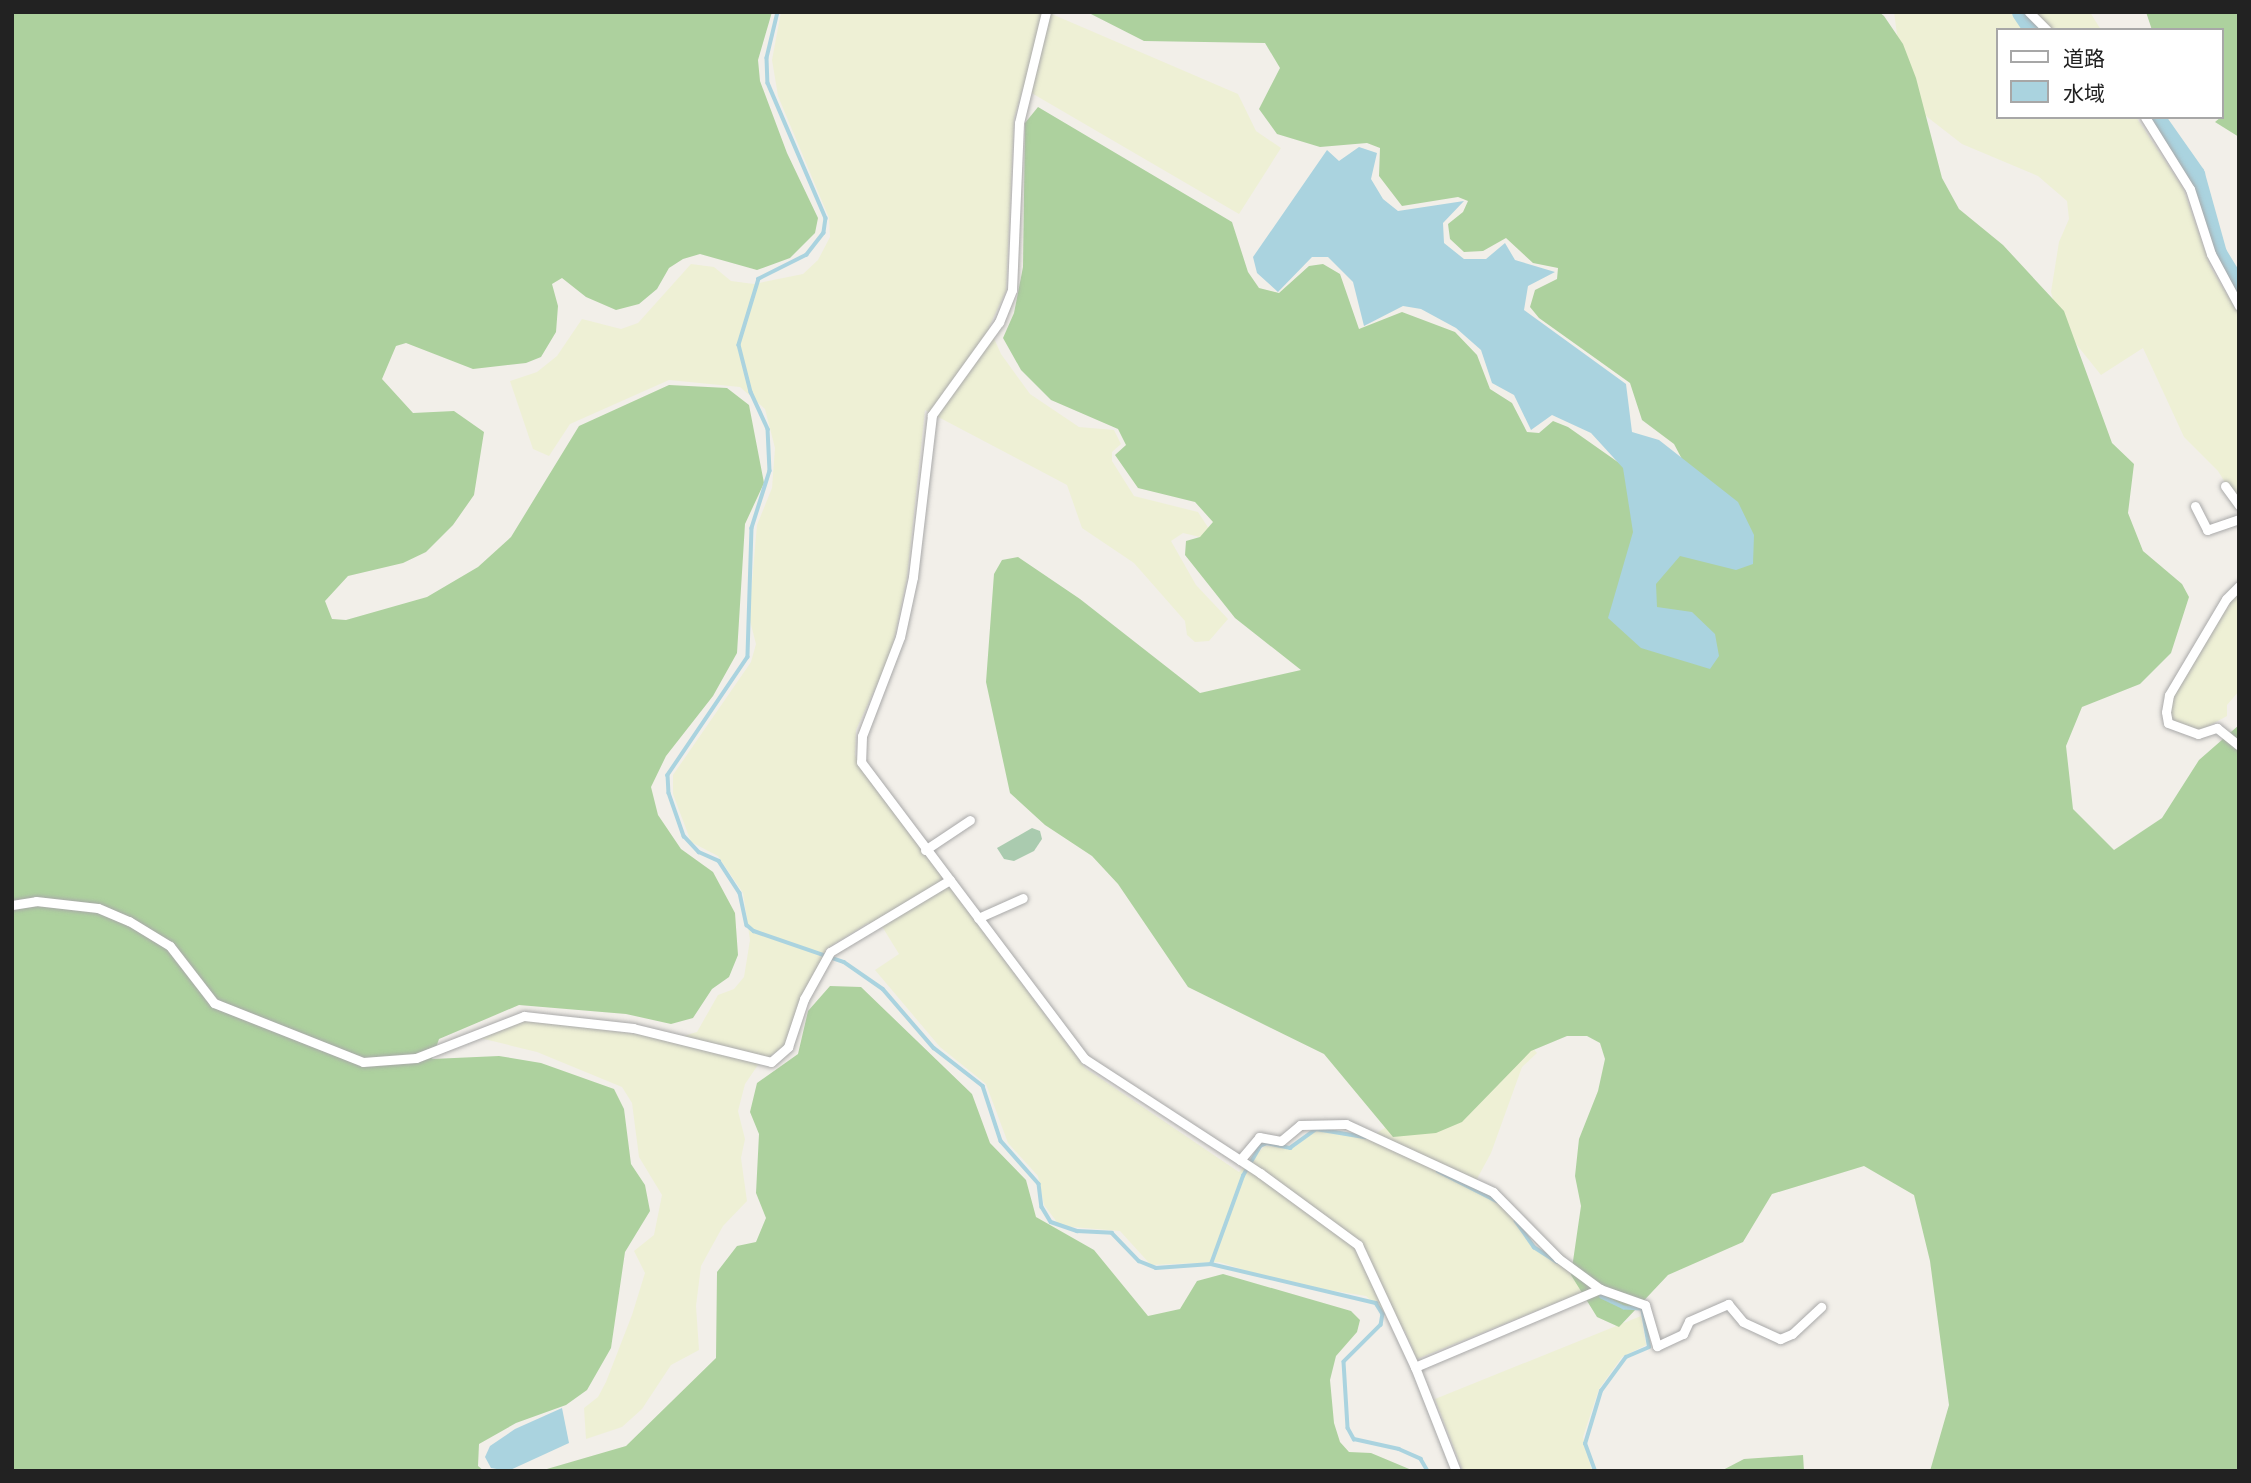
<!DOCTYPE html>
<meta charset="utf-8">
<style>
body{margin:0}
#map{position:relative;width:2251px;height:1483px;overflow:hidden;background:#f2efe9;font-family:Raleway,"Noto Sans JP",sans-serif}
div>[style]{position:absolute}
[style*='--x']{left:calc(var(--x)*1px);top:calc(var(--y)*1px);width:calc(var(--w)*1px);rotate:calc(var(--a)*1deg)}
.farmland>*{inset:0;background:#eef0d5}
.forest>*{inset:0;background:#add19e}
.cemetery>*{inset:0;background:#aacbaf}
.water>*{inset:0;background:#aad3df}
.stream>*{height:3.5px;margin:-1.75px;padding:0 1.75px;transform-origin:1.75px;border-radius:1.75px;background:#aad3df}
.river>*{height:19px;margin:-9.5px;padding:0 9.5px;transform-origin:9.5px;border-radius:9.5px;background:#aad3df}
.roads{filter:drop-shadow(0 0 2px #a9a9a9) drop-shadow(0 0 2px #a9a9a9)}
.street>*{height:9px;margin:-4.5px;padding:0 4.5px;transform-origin:4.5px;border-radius:4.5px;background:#fff}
span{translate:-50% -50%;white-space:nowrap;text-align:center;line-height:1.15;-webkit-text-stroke:7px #fff;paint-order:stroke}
.frame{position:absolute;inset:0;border:14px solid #222;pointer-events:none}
.legend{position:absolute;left:1996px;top:28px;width:228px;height:91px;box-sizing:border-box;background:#fff;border:2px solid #a7a7a7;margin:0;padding:9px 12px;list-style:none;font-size:21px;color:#222}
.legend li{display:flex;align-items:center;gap:14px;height:35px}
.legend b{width:35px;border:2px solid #a7a7a7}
</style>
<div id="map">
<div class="farmland">
<i style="clip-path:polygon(781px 12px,1047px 12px,1238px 94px,1256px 131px,1281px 148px,1239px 214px,1023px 88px,1014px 118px,1006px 291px,989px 327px,1001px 354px,1030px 394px,1079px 427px,1114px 430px,1121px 444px,1112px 452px,1112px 461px,1134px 496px,1198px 512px,1211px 532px,1200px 537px,1183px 533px,1171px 541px,1196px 585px,1228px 619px,1209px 641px,1195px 642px,1187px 635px,1185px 621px,1134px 563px,1082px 528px,1067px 485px,925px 410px,907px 578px,891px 654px,856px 730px,855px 755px,864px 773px,1085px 1068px,1239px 1172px,1265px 1146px,1295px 1147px,1316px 1130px,1368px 1139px,1386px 1127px,1492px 1002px,1537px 1053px,1522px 1067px,1491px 1153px,1472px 1188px,1503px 1203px,1537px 1251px,1573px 1272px,1588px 1290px,1417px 1359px,1405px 1331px,1366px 1296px,1285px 1283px,1219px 1262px,1151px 1265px,1120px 1231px,1060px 1226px,1044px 1205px,1038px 1176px,1008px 1143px,986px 1084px,940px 1047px,875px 970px,899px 954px,883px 928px,868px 923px,826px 949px,784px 1046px,758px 1065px,745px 1084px,738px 1111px,745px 1139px,741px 1158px,747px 1201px,723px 1226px,701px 1266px,696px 1306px,699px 1350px,671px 1365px,642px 1409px,622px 1427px,586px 1439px,584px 1408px,598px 1397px,606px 1382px,632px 1315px,645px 1273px,634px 1251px,654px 1235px,662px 1195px,639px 1157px,632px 1103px,622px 1087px,537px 1052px,480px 1038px,522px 1019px,673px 1039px,697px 1032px,718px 995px,734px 989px,744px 977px,750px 940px,743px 893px,718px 856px,691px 842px,673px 794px,673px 775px,751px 662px,756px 644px,749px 617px,757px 525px,772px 488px,775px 448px,765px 409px,740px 387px,669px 380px,570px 424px,549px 456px,533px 449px,510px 381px,537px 372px,557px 356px,582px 319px,621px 329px,638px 323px,691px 264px,714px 267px,731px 281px,754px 284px,803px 274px,818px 260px,830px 237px,829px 218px,778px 96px,772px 60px)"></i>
<i style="clip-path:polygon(1894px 12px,2090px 12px,2101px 30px,1997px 30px,1997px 117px,2136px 117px,2183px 188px,2211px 268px,2239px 314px,2239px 505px,2218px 471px,2184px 437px,2143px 348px,2101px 375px,2072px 339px,2058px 318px,2051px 292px,2059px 242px,2069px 219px,2067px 201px,2038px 176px,1962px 144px,1917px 109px,1900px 57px)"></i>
<i style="clip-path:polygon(2239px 590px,2239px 691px,2227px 705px,2227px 716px,2199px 731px,2170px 719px,2172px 695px,2221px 611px)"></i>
<i style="clip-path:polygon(1641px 1316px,1646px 1345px,1622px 1357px,1599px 1389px,1583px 1437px,1592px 1471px,1463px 1471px,1435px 1399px)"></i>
</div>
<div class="forest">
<i style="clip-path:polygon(12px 12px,772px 12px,758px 60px,760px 81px,787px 153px,818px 218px,815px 233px,790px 258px,757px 270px,700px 254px,683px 259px,669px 268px,657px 289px,639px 304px,616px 310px,586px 297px,562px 278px,552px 284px,558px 306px,556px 332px,541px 357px,526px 363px,473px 369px,406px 343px,396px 346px,382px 379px,413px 413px,454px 411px,484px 432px,474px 495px,453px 525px,426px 552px,403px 563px,348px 576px,325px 601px,332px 619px,346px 620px,427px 597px,478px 567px,511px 537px,579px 426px,669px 385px,727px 388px,749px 405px,764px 483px,745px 524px,737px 653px,713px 696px,666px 756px,651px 787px,658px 815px,681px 849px,713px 872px,735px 913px,738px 955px,729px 977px,712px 989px,693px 1018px,671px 1024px,626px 1014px,519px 1005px,439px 1039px,432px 1059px,499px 1056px,541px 1063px,614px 1089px,624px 1109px,631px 1164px,645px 1185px,650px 1211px,625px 1252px,611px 1348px,587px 1390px,566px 1405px,516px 1423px,479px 1444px,478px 1466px,484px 1471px,12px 1471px)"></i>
<i style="clip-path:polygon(1087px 12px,1879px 12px,1884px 16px,1903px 44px,1916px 78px,1942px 178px,1959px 209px,2003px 245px,2064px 311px,2112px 443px,2134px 464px,2128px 513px,2143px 551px,2182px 584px,2189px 597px,2171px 653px,2140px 684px,2082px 707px,2066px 746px,2073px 809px,2114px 850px,2162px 818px,2199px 760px,2239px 725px,2239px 1471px,1930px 1471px,1949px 1405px,1930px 1261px,1914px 1195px,1864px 1166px,1772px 1194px,1743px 1242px,1668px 1275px,1619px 1327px,1597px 1317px,1571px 1275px,1581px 1206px,1575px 1176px,1579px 1139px,1598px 1091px,1605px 1059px,1600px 1043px,1587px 1036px,1567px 1036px,1531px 1051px,1462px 1122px,1436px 1133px,1393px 1137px,1324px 1054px,1188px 987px,1118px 884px,1092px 856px,1045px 825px,1010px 793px,986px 682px,994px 574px,1002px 560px,1018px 557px,1080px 599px,1200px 693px,1301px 670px,1235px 618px,1185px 555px,1186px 541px,1200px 537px,1213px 522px,1195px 502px,1138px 488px,1115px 455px,1126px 445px,1118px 429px,1051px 400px,1021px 370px,1003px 338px,1014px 313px,1023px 267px,1025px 123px,1038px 107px,1232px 222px,1248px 272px,1259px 288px,1279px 293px,1309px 266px,1323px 264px,1340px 274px,1359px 329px,1402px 312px,1455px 332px,1477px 355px,1490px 389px,1512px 403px,1527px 432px,1539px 433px,1553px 421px,1568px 427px,1659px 491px,1693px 480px,1674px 444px,1642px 420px,1630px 383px,1539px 318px,1530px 307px,1535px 290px,1557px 279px,1558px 268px,1533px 263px,1506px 238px,1483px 251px,1464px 252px,1450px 239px,1448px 224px,1463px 212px,1468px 201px,1458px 197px,1402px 206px,1379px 176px,1380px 148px,1367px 143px,1320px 147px,1277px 134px,1259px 109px,1280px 68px,1265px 43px,1144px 41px)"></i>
<i style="clip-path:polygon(2146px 12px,2239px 12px,2239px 137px,2215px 122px,2221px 117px,2221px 30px,2152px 30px)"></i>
<i style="clip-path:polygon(830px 986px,861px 987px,972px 1094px,990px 1143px,1026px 1180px,1036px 1217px,1094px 1250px,1148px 1316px,1180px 1309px,1197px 1281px,1223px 1274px,1351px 1311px,1360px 1320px,1357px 1332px,1336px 1356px,1330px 1380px,1334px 1423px,1340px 1442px,1349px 1452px,1371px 1453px,1414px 1471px,540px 1471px,626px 1446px,716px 1358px,717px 1272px,737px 1246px,756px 1242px,766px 1218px,756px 1193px,759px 1134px,750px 1112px,757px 1083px,798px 1054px,808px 1011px)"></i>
<i style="clip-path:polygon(1803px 1455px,1804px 1471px,1721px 1471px,1744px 1459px)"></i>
</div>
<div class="cemetery">
<i style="clip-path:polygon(1032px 828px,1040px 831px,1042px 839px,1034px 851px,1014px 861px,1004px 859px,997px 848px)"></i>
</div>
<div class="water">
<i style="clip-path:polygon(1359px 147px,1377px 153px,1371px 179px,1383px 199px,1398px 211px,1464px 201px,1443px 223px,1444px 243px,1464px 259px,1486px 259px,1505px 243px,1515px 260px,1555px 272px,1528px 286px,1524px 310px,1626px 384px,1632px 432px,1659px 440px,1738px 502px,1754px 535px,1753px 564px,1736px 570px,1680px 556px,1656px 584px,1657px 607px,1692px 612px,1715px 634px,1719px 656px,1710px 669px,1641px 648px,1608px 618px,1633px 532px,1623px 468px,1591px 433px,1552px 415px,1531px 430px,1514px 395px,1492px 383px,1481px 350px,1456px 328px,1421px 309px,1403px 306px,1364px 326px,1353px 282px,1328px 257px,1312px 257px,1278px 292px,1257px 273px,1253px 257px,1327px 150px,1339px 161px)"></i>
<i style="clip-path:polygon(562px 1408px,569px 1443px,508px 1471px,491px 1468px,485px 1457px,490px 1446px,515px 1429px)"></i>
</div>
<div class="stream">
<i style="--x:778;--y:12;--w:47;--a:103.4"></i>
<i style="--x:767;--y:58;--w:25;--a:88"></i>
<i style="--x:768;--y:83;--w:147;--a:66.8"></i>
<i style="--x:826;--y:218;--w:15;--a:98"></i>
<i style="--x:824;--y:233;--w:28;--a:128"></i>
<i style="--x:807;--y:255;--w:54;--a:153.4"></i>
<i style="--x:759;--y:279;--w:69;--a:106.9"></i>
<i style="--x:739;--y:345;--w:49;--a:75.7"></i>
<i style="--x:751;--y:392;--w:41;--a:65.3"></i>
<i style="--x:768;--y:429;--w:42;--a:87.3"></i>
<i style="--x:770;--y:471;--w:60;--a:107.5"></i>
<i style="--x:752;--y:528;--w:129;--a:91.8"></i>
<i style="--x:748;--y:657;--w:143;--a:124.1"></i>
<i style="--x:668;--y:775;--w:18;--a:87"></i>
<i style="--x:669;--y:793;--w:46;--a:70.8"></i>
<i style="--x:684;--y:836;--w:22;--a:47"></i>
<i style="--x:699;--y:852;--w:22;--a:24"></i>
<i style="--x:719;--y:861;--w:38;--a:57"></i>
<i style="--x:740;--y:893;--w:33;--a:78"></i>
<i style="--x:747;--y:925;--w:9;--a:41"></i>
<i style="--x:754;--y:931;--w:95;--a:19"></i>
<i style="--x:844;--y:962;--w:47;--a:34.7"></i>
<i style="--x:883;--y:989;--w:78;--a:49.2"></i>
<i style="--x:934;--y:1048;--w:62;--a:37.8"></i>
<i style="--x:983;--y:1086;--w:58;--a:71.9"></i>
<i style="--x:1001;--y:1141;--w:57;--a:48.5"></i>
<i style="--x:1039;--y:1184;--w:23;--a:83"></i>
<i style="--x:1042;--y:1207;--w:17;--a:59"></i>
<i style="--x:1051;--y:1222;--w:28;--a:19"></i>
<i style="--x:1077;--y:1231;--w:35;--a:3"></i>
<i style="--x:1112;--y:1233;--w:39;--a:46"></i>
<i style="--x:1139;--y:1261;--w:18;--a:22"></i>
<i style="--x:1156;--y:1268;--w:55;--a:-4.2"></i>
<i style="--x:1211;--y:1264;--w:170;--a:13.3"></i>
<i style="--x:1376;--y:1303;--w:13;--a:58"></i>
<i style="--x:1383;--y:1314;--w:11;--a:100"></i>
<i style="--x:1381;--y:1325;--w:52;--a:135"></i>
<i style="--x:1344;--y:1362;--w:66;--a:86.5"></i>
<i style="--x:1348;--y:1428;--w:13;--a:61"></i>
<i style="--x:1354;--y:1439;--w:46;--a:12.5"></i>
<i style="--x:1399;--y:1449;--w:24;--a:24"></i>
<i style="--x:1421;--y:1459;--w:14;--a:60"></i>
<i style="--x:1438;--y:1171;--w:66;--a:27"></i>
<i style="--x:1516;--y:1221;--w:32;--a:55"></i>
<i style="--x:1534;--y:1247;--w:27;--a:33"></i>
<i style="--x:1211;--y:1264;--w:94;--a:-70"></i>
<i style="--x:1243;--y:1176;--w:34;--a:-60"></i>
<i style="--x:1260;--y:1146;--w:8;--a:-23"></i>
<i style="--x:1267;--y:1143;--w:24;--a:12"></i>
<i style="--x:1290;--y:1148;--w:32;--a:-36"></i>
<i style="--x:1316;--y:1129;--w:50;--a:9.3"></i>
<i style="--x:1595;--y:1471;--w:29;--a:-110"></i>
<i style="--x:1585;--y:1444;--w:55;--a:-73.2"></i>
<i style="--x:1601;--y:1391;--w:42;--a:-53.7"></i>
<i style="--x:1626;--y:1357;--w:25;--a:-23"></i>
<i style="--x:1649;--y:1347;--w:39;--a:-100"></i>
<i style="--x:1642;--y:1309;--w:18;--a:-177"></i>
<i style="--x:1624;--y:1308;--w:25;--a:-154"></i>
</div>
<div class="river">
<i style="--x:2021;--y:12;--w:22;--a:56"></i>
<i style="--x:2155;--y:117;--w:70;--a:54.9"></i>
<i style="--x:2195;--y:174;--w:82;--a:74.4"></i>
<i style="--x:2217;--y:253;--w:42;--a:58.6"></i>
</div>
<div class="roads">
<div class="street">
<i style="--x:1046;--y:12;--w:114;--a:103.7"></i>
<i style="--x:1019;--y:123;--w:167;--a:92.4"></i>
<i style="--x:1012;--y:290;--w:35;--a:112"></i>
<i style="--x:999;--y:322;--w:115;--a:125.8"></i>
<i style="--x:932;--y:415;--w:163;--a:96.7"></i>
<i style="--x:913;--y:577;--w:61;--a:102.2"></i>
<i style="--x:900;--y:637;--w:106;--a:111"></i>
<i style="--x:862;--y:736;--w:26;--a:92"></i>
<i style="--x:861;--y:762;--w:372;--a:53"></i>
<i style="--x:1085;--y:1059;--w:209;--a:33.1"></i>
<i style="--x:1260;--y:1173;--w:122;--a:36.3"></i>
<i style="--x:1358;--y:1245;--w:135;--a:65"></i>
<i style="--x:1415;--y:1367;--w:112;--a:68.5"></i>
<i style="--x:2029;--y:12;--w:25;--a:45"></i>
<i style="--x:2145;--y:117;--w:85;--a:58"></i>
<i style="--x:2190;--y:189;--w:68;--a:72.1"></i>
<i style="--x:2211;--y:254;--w:59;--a:61.7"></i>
<i style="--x:2225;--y:486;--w:24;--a:54"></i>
<i style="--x:2195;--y:506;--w:27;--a:63"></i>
<i style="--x:2207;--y:530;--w:34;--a:-19"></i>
<i style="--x:2239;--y:586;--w:18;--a:135"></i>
<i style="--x:2226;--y:599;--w:112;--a:120.7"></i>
<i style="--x:2169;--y:695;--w:17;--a:100"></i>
<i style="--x:2166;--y:712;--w:11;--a:80"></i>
<i style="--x:2168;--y:723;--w:32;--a:20"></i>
<i style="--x:2198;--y:734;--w:20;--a:-18"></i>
<i style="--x:2217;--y:728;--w:28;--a:39"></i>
<i style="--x:925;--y:850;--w:54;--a:-33.7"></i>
<i style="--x:12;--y:905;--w:24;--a:-9"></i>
<i style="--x:36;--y:901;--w:62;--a:6.4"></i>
<i style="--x:98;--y:908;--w:34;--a:23"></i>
<i style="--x:129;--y:921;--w:48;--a:31.4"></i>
<i style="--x:170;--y:946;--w:72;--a:52.3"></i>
<i style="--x:214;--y:1003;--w:160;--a:21.6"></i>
<i style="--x:363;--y:1062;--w:53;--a:-4.3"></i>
<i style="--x:416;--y:1058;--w:116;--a:-21.3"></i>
<i style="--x:524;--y:1016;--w:110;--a:6.3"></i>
<i style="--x:633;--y:1028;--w:142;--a:13.8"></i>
<i style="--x:771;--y:1062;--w:23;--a:-41"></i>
<i style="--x:788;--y:1047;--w:51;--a:-71.6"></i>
<i style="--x:804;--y:999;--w:54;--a:-61"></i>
<i style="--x:830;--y:952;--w:140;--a:-31"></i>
<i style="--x:978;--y:918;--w:49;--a:-24"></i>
<i style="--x:1240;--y:1160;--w:30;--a:-50"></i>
<i style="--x:1259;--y:1137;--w:22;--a:10"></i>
<i style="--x:1281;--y:1141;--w:25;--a:-40"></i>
<i style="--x:1300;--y:1125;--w:46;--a:-1.2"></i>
<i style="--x:1346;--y:1124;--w:162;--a:24.8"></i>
<i style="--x:1493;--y:1192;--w:93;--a:45.4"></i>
<i style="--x:1558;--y:1258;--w:52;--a:36.4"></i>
<i style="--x:1415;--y:1367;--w:201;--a:-22.9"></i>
<i style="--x:1600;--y:1289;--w:48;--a:19.6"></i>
<i style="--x:1645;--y:1305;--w:43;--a:73.7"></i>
<i style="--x:1657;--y:1346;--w:29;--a:-25"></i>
<i style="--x:1683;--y:1334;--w:14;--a:-65"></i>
<i style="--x:1689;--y:1321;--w:43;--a:-23.6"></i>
<i style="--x:1728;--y:1304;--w:23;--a:50"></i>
<i style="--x:1743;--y:1322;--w:41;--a:24.7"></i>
<i style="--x:1780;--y:1339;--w:13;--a:-23"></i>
<i style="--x:1792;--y:1334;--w:40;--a:-43"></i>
</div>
</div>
<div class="frame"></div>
<ul class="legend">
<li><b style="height:9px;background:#fff"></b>道路</li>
<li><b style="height:19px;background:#aad3df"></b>水域</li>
</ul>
</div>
